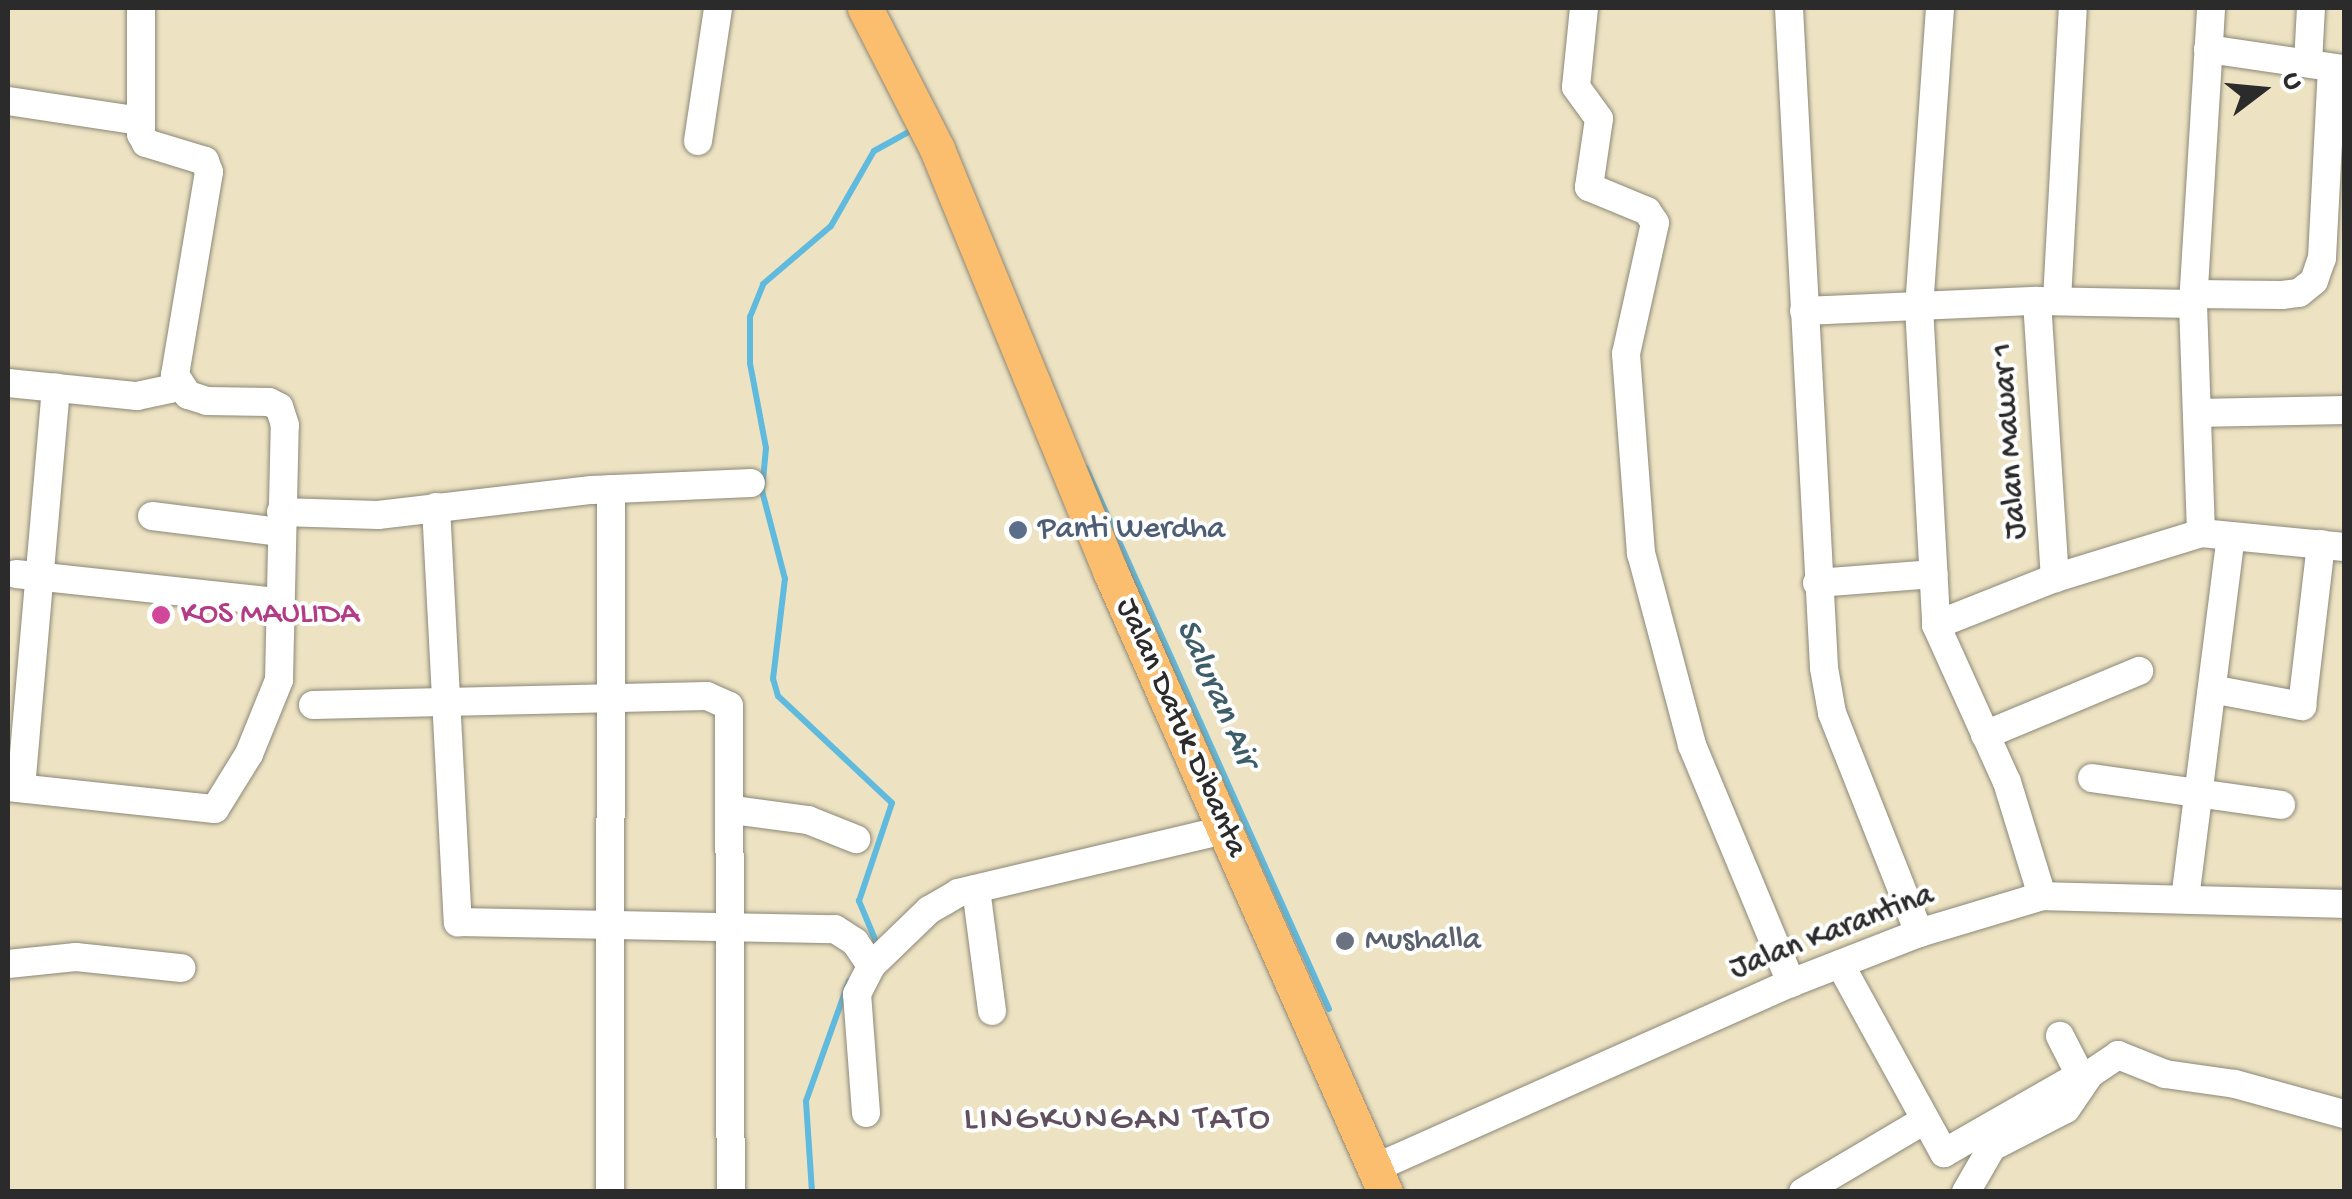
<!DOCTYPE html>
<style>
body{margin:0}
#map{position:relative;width:2352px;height:1199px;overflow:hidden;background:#ede3c3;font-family:"Gochi Hand",sans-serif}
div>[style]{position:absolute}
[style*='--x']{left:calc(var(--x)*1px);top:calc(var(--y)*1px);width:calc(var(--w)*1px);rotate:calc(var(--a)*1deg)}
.stream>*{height:6px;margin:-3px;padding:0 3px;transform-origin:3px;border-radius:3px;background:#60bade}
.roads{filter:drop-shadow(0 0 2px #8c8777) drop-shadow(0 0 2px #8c8777)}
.minor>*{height:28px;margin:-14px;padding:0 14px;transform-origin:14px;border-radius:14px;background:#fff}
.major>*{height:35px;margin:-17.5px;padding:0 17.5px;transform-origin:17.5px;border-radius:17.5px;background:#fbbd6e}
.dots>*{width:28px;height:28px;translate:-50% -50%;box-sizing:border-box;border:5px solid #fff;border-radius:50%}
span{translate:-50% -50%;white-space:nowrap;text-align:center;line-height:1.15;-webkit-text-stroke:8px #fff;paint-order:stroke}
.street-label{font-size:32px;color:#2b2b2b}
.service-label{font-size:32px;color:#4e5e75}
.left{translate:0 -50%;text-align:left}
.hotel-label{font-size:32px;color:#b23c85}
.worship-label{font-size:32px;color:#5b616d}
.water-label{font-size:35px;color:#3e5d6a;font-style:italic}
.neighbourhood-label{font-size:35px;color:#61515f;letter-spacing:2.5px}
.frame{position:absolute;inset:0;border:10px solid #2b2b2b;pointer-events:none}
.north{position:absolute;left:2212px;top:40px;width:100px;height:100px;-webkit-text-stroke:8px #fff;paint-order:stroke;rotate:74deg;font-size:28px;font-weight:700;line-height:40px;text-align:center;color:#2b2b2b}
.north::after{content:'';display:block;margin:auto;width:35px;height:45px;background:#2b2b2b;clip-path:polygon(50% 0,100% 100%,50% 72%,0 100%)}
</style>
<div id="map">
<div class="stream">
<i style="--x:1086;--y:468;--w:593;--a:65.81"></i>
<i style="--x:877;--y:944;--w:47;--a:-112.7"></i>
<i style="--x:859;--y:901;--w:103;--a:-71.4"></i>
<i style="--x:892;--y:803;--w:156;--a:-136.8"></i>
<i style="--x:778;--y:696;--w:18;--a:-106"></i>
<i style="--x:773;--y:679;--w:101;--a:-83.2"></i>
<i style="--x:785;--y:579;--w:91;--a:-104.6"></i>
<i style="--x:762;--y:491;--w:43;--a:-84.7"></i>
<i style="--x:766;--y:448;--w:86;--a:-100.7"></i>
<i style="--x:750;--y:363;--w:46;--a:-90"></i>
<i style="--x:750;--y:317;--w:35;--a:-68"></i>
<i style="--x:763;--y:284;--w:89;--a:-40.5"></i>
<i style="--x:831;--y:226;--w:86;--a:-60.2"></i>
<i style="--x:874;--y:151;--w:48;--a:-28.7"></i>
<i style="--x:812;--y:1192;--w:91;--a:-93.8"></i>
<i style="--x:806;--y:1101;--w:127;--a:-70.3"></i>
</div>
<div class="roads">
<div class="minor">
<i style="--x:1584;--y:8;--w:79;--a:95.8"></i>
<i style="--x:1576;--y:87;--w:39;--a:54"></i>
<i style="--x:1599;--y:119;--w:69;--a:98.4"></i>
<i style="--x:1589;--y:187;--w:63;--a:22.5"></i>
<i style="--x:1647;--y:211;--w:14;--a:56"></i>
<i style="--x:1655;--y:223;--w:134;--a:102.5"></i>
<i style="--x:1626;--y:354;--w:200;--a:85.7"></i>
<i style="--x:1641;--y:553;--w:199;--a:75.1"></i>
<i style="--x:1692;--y:745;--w:258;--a:67.4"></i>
<i style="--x:1789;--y:8;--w:661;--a:86.96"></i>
<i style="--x:1824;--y:668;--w:46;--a:79.9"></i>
<i style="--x:1832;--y:713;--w:237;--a:68.4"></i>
<i style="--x:1940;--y:8;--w:299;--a:94"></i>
<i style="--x:1919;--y:306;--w:319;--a:86.9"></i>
<i style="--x:1936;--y:625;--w:172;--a:65.7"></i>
<i style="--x:2007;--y:782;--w:119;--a:72.9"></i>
<i style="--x:2208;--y:49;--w:137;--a:8.4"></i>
<i style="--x:2308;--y:63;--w:55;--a:-86.9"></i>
<i style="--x:8;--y:101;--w:134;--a:8.6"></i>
<i style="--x:698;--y:141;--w:134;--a:-81.4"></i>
<i style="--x:2194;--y:294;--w:88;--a:0.7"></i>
<i style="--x:2282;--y:295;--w:17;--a:-7"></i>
<i style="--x:2299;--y:293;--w:19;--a:-39"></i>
<i style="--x:2314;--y:281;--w:24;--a:-71"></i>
<i style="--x:2322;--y:258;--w:189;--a:-87"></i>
<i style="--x:2057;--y:300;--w:292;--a:-86.9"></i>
<i style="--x:2037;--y:301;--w:278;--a:86.3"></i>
<i style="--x:2193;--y:304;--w:297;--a:-86.5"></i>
<i style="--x:1804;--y:311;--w:233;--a:-2.5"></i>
<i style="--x:2037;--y:301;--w:156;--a:1.1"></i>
<i style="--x:2193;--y:304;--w:229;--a:88"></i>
<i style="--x:8;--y:383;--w:130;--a:5.8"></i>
<i style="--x:137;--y:396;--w:43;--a:-12.1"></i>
<i style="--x:2197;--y:413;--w:147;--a:-1.2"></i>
<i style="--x:436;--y:507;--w:416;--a:87"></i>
<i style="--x:458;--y:922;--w:377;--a:1.1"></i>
<i style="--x:835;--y:929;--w:24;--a:33"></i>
<i style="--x:855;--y:942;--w:29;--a:56"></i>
<i style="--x:871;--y:966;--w:81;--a:-44"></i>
<i style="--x:929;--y:910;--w:34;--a:-30"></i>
<i style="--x:958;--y:893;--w:274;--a:-13.3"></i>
<i style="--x:281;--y:512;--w:97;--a:1.8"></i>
<i style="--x:378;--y:515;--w:215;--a:-6.7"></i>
<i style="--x:592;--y:490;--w:159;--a:-2.5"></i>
<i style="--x:152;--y:516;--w:130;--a:7.1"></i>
<i style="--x:16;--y:574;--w:264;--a:6.1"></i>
<i style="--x:1817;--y:583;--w:117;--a:-4.4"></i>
<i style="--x:1936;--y:625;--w:128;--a:-21.6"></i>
<i style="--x:2055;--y:578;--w:153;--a:-17.1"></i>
<i style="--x:2201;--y:533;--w:144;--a:5.6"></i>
<i style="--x:2212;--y:689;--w:92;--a:10.7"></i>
<i style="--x:2302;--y:706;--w:163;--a:-83.3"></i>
<i style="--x:313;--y:705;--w:394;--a:-1.3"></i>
<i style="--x:707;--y:696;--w:24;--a:24"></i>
<i style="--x:729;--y:706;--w:486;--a:89.8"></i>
<i style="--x:1985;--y:735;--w:167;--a:-22.6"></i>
<i style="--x:2092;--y:778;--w:191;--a:8.1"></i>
<i style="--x:8;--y:787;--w:208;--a:6.1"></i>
<i style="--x:215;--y:809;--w:65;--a:-58.3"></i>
<i style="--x:249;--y:754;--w:80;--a:-67.9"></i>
<i style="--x:279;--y:680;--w:255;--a:-88.7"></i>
<i style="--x:285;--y:425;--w:19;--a:-108"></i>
<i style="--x:279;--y:407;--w:11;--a:-153"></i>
<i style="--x:269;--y:402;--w:62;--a:-179.1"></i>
<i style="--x:207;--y:401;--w:20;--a:-162"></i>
<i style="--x:188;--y:395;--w:24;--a:-123"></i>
<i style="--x:175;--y:375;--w:206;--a:-80.5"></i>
<i style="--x:209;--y:172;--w:12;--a:-110"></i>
<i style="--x:205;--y:161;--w:62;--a:-163"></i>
<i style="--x:146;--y:143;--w:10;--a:-119"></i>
<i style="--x:141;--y:134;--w:126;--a:-90"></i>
<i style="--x:21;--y:788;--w:402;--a:-85"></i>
<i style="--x:733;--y:810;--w:76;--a:7.6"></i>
<i style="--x:808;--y:820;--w:52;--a:21.6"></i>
<i style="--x:976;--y:889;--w:123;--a:82.5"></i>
<i style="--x:2185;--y:899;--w:365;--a:-82.8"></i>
<i style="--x:8;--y:964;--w:68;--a:-5.9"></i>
<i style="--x:76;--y:957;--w:106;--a:6"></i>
<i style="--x:1840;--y:964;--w:216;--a:61.2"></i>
<i style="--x:1944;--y:1153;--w:157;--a:-29.8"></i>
<i style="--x:2080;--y:1075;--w:44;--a:-117.1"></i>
<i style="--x:866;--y:1113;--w:119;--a:-94.3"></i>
<i style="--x:857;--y:994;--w:31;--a:-63"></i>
<i style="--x:1375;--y:1168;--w:455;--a:-24"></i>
<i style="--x:1791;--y:983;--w:137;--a:-21.3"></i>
<i style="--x:1919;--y:933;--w:128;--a:-16.7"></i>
<i style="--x:2042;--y:896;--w:302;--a:1.5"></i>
<i style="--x:610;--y:1192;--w:703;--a:-89.92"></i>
<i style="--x:1803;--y:1192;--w:139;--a:-30.6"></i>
<i style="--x:1966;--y:1192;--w:52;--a:-60"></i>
<i style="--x:1992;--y:1147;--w:83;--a:-27.2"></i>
<i style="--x:2066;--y:1109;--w:42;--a:-55.6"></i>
<i style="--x:2090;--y:1074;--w:34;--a:-34"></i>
<i style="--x:2118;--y:1055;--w:51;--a:22"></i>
<i style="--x:2165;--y:1074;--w:71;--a:8.1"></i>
<i style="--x:2235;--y:1084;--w:113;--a:15.4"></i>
</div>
<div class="major">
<i style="--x:865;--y:8;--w:158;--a:62.9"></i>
<i style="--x:937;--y:149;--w:456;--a:67.7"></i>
<i style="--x:1110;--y:571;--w:679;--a:66.11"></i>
</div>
</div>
<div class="dots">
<i style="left:1018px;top:530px;background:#5c6f8a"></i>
<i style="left:161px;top:615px;background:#d1479c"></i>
<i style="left:1345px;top:941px;background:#6b7280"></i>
</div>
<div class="street-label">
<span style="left:2011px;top:441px;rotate:-94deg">Jalan Mawar 1</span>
<span style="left:1180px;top:728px;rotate:66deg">Jalan Datuk Dibanta</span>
<span style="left:1832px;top:933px;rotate:-21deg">Jalan Karantina</span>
</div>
<div class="service-label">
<span class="left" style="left:1038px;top:530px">Panti Werdha</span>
</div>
<div class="hotel-label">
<span class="left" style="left:181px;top:615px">KOS MAULIDA</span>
</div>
<div class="worship-label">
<span class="left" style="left:1365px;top:941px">Mushalla</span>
</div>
<div class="water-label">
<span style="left:1215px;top:694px;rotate:66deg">Saluran Air</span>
</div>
<div class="neighbourhood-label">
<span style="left:1118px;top:1121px">LINGKUNGAN TATO</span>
</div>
<div class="frame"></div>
<div class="north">U</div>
</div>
